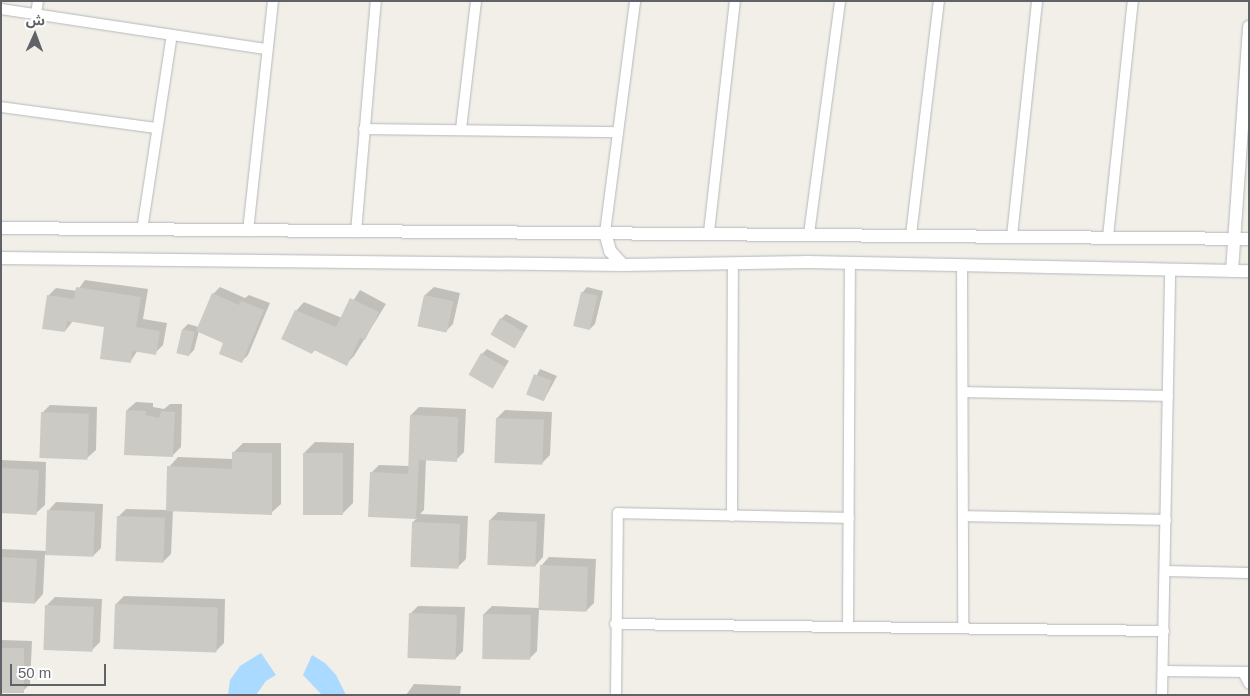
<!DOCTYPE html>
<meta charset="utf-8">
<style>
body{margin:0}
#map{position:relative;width:1250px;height:696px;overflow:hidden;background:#f1efe8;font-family:Arial,"Noto Sans Arabic",sans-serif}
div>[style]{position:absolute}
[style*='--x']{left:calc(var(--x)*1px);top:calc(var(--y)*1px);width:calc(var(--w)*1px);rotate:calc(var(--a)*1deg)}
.water>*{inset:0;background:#aadaff}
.shadow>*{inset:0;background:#0003}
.building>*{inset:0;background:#cccac5;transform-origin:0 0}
.roads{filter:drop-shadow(0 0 1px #b5b8bc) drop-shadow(0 0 1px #b5b8bc)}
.minor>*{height:10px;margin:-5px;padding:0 5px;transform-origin:5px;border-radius:5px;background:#fff}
.tertiary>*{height:12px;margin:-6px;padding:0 6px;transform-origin:6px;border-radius:6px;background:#fff}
span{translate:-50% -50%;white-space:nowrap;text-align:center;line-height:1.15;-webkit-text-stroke:4px #fff;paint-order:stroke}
.frame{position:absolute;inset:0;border:2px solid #5f6368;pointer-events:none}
.north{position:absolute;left:10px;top:10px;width:50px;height:50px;-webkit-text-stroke:4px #fff;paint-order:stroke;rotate:2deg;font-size:14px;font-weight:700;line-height:20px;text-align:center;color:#5f6368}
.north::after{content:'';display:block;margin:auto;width:18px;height:22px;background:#5f6368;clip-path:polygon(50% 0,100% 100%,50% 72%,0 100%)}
.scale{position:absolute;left:10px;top:664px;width:96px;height:22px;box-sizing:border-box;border:2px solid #5f6368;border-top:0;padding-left:6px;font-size:15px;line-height:18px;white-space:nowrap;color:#5f6368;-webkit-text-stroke:4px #fff;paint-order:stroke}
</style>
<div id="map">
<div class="water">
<i style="clip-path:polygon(261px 653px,276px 675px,266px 681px,256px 695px,228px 695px,230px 680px,240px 666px)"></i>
<i style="clip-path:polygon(312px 655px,325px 663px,336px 675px,346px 695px,322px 695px,303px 675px)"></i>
</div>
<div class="shadow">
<i style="clip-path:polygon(85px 280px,148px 289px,143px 319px,167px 323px,163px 345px,155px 353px,138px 350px,130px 362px,106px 326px,73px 321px,65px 331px,48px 296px,56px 288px,77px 291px)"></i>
<i style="clip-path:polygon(220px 287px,245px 298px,249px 295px,270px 303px,248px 355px,241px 362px,225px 342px,199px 331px,194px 350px,189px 355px,177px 352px,183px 329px,188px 324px,199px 327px,213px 294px)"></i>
<i style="clip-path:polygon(434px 287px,460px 293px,453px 324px,445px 332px,418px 326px,425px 295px)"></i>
<i style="clip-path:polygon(587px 287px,603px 291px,595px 324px,590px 329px,582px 293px)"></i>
<i style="clip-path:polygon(360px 290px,386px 304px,354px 356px,346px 364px,316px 349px,312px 353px,296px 311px,304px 302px,342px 318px)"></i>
<i style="clip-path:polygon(506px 314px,528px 326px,515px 347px,501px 319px)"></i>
<i style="clip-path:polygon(487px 349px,509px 361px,493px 386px,482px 354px)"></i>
<i style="clip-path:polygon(540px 369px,557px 376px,544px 400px,527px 394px)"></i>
<i style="clip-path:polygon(136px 402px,153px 403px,153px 407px,164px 409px,170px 404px,182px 404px,181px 447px,172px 456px,127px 410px)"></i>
<i style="clip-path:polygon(50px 405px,97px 407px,96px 450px,87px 458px,42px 413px)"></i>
<i style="clip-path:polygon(419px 407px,466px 409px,464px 452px,456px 460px,426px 459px,424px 510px,420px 514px,468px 516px,466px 559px,458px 567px,413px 522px,417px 518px,369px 516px,371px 473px,379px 465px,409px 466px,411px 415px)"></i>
<i style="clip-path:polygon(505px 410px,552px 412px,550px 455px,542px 463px,497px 418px)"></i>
<i style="clip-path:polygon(315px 442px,354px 443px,353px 503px,342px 514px,304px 453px)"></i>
<i style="clip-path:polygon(243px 443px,281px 443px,281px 504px,271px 513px,173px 510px,171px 554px,163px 562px,118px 517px,126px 509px,167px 510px,169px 467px,178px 457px,233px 459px,233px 453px)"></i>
<i style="clip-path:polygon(1px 460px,46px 462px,45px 505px,36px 513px,1px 512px)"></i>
<i style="clip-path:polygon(56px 502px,103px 504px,101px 548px,93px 556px,45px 554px,43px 594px,35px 603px,1px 601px,1px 549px,47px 551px,48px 511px)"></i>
<i style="clip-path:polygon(498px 512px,545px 514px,543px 557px,535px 566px,490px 520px)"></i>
<i style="clip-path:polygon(549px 557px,596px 559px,594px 603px,586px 611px,539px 609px,537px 651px,529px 659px,484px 614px,492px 606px,539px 608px,541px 566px)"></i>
<i style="clip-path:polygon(124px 596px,225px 599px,224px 643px,216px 651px,116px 604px)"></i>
<i style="clip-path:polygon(55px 597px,102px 599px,100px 642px,92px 650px,47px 605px)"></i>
<i style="clip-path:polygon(418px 606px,465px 607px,463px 651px,455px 659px,410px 614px)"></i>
<i style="clip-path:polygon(1px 640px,32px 641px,30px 684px,22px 692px,1px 691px)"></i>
<i style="clip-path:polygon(414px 684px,461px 686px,460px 695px,406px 695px)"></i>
</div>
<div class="building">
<i style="clip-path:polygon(76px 287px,141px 297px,136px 327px,160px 331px,156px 355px,132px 351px,131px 363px,100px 359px,104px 327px,67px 321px,65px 332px,42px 329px,47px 295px,74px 299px)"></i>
<i style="left:581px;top:292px;width:17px;height:35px;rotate:13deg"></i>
<i style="clip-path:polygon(212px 293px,239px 305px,241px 301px,264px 310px,242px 363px,219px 354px,223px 343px,196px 331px)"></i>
<i style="left:424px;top:295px;width:30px;height:32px;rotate:12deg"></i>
<i style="clip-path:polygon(350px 298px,379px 312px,365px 340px,360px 338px,347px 366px,314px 350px,312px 354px,281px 339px,295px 310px,336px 327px)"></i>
<i style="left:500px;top:318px;width:28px;height:19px;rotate:30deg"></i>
<i style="left:182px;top:329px;width:13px;height:25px;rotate:13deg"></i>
<i style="left:481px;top:353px;width:28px;height:25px;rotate:30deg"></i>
<i style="left:534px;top:374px;width:19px;height:22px;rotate:21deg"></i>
<i style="clip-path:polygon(126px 410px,146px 411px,145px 415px,159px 418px,161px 411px,175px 412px,173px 457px,124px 455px)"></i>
<i style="left:41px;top:412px;width:48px;height:46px;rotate:2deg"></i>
<i style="clip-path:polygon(410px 415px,458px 417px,457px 462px,419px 460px,416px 519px,368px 517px,370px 472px,408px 474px)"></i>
<i style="left:496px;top:418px;width:48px;height:45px;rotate:2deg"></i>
<i style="clip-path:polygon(232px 452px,272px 453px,272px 515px,166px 511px,167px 466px,232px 469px)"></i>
<i style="left:303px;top:453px;width:40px;height:62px"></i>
<i style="left:1px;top:468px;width:38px;height:45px;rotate:3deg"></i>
<i style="left:47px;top:510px;width:48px;height:45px;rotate:2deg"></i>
<i style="left:117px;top:516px;width:48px;height:45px;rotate:2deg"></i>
<i style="left:489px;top:520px;width:48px;height:45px;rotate:2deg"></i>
<i style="left:412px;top:522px;width:48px;height:45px;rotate:2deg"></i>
<i style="left:1px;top:557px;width:36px;height:45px;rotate:3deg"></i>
<i style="left:540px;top:565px;width:48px;height:45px;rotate:2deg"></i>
<i style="left:115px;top:604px;width:103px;height:45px;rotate:2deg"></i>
<i style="left:45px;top:605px;width:49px;height:45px;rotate:2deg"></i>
<i style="left:409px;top:613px;width:48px;height:45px;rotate:2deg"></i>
<i style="left:483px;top:614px;width:48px;height:45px;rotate:1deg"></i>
<i style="left:1px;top:648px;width:23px;height:45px"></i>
</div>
<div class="roads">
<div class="minor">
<i style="--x:1;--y:9;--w:269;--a:8.6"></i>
<i style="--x:36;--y:15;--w:14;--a:-82"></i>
<i style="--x:1;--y:107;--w:157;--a:7.7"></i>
<i style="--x:364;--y:129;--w:254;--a:0.7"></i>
<i style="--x:461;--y:129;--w:129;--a:-83.3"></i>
<i style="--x:142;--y:230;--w:197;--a:-81.3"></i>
<i style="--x:248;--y:231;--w:231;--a:-83.8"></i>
<i style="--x:356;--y:232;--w:232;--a:-85.1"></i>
<i style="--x:709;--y:232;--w:232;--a:-83.6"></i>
<i style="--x:605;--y:233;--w:234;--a:-82.6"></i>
<i style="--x:809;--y:234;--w:235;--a:-82.4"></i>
<i style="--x:911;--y:235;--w:236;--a:-83.2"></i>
<i style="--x:1012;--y:236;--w:236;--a:-83.9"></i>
<i style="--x:1108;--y:237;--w:237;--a:-84"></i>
<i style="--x:962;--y:266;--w:362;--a:89.8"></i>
<i style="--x:963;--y:392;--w:205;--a:1.1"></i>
<i style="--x:732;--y:516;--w:253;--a:-89.8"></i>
<i style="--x:963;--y:516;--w:203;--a:1.1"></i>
<i style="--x:1165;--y:571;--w:84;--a:1.4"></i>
<i style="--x:615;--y:624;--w:549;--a:0.73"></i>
<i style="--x:848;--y:627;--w:364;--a:-89.7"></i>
<i style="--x:1163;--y:671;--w:86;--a:0.7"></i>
<i style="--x:1243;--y:672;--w:13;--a:63"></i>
<i style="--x:616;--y:695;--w:182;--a:-89.4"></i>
<i style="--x:618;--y:513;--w:231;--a:1.2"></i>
<i style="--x:1162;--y:695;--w:424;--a:-88.9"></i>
</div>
<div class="tertiary">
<i style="--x:1;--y:228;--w:1248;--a:0.5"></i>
<i style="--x:605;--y:233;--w:19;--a:74"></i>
<i style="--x:610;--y:251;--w:19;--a:47"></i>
<i style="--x:1;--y:258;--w:622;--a:0.64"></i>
<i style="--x:623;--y:265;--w:185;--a:-0.9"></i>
<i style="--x:808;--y:262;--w:441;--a:1.2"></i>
<i style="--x:1232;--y:271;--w:245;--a:-86"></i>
</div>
</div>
<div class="frame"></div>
<div class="north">ش</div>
<div class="scale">50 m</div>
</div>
